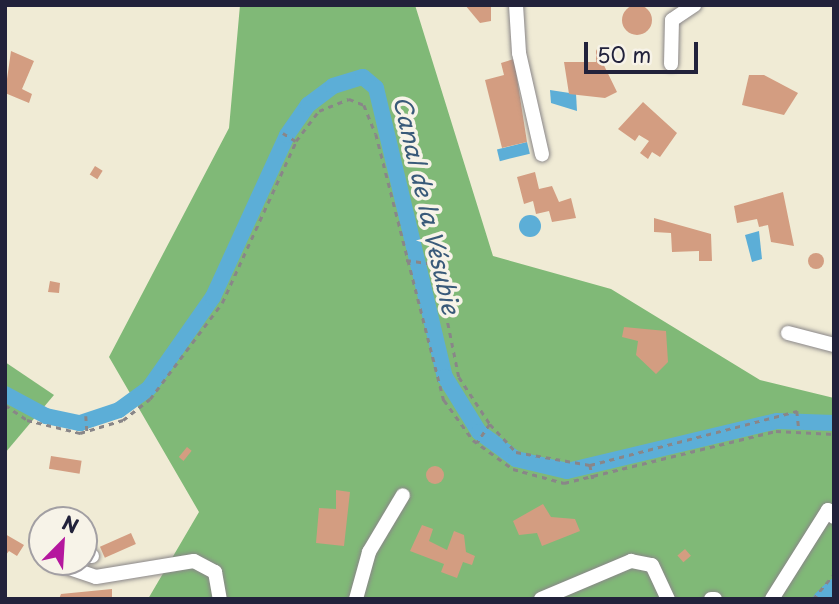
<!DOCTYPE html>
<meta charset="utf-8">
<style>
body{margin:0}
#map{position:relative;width:839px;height:604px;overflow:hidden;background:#f0ebd5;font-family:"Playpen Sans",sans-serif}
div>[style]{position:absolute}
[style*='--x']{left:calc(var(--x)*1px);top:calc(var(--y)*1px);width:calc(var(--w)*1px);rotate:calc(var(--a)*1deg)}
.forest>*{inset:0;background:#80b977}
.water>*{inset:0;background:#5caed7;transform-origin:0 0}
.round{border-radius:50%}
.canal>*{height:16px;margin:-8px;padding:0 8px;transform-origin:8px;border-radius:8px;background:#5caed7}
.building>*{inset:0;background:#d39d81;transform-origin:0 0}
.path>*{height:2.5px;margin-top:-1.25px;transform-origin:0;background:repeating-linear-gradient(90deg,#898688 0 5px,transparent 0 10px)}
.roads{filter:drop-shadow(0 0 2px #898688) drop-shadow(0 0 2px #898688)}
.minor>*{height:14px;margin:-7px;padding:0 7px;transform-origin:7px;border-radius:7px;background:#fff}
span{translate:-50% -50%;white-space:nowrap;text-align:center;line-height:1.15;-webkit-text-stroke:7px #f7f3e8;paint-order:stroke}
.water-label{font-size:24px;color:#395a79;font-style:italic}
.frame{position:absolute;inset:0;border:7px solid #22223b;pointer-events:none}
.north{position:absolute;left:28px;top:506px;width:70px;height:70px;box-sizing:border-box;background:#f7f3e8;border:2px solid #a29fa3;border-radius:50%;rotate:24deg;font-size:19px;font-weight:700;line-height:28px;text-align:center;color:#22223b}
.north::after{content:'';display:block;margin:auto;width:24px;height:32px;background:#b5179e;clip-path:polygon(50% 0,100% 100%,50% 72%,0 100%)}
.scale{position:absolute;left:584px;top:42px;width:114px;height:32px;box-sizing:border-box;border:4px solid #22223b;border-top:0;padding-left:9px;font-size:21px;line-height:24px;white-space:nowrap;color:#22223b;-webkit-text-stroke:5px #f7f3e8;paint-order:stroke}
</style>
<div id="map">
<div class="forest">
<i style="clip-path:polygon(240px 5px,415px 5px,493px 256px,611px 289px,760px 380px,834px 398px,834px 599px,148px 599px,199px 512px,109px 357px,229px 128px)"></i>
<i style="clip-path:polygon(5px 362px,54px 395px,5px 453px)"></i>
</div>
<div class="water">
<i style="clip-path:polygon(550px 90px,576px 94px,577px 111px,551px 103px)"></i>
<i style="left:527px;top:142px;width:12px;height:31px;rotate:76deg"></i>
<i class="round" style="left:519px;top:215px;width:22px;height:22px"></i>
<i style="clip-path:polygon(759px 231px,762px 259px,752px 262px,745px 235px)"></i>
</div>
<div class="canal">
<i style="--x:5;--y:394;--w:47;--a:28.2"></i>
<i style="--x:46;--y:416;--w:35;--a:12"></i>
<i style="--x:80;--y:423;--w:41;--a:-18.4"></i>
<i style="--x:119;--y:410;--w:37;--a:-36"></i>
<i style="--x:149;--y:388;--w:111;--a:-54.9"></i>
<i style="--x:213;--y:297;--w:178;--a:-65.4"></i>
<i style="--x:287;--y:135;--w:37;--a:-55"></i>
<i style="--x:308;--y:105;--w:31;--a:-37"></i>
<i style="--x:333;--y:86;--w:31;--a:-17"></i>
<i style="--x:363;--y:77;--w:17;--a:40"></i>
<i style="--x:376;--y:88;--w:297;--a:76.6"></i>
<i style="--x:445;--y:377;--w:65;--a:58.3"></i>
<i style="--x:479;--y:432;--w:46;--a:36.1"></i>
<i style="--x:516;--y:459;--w:52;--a:13.2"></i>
<i style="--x:567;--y:471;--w:216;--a:-13.4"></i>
<i style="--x:777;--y:421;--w:57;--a:2"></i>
<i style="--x:821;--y:599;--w:18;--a:-43"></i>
</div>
<div class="building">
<i style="clip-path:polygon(465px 5px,491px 5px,491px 21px,480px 23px)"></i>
<i class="round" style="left:622px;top:5px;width:30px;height:30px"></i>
<i style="clip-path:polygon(596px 49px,617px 92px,605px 98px,569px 94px,564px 62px,596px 62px)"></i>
<i style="clip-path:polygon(11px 51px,34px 61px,22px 89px,32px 94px,29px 103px,5px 93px)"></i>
<i style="clip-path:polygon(514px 59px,527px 142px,502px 148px,485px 80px,504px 75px,501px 63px)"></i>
<i style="clip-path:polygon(749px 75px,764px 75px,798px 93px,784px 115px,742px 105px)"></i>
<i style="clip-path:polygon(643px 102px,677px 133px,660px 157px,652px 152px,648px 159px,640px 153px,649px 141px,639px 135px,635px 141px,618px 129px)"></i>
<i style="left:95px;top:166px;width:9px;height:10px;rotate:32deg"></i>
<i style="clip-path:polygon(535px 172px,539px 189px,552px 186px,559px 202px,571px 198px,576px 218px,552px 222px,549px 211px,536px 214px,533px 201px,524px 204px,517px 177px)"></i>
<i style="clip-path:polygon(783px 192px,794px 246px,771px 242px,768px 225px,759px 227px,757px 219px,737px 223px,734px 206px)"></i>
<i style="clip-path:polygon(654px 218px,711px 234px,712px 261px,699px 261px,699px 251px,672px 252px,671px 233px,654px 232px)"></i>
<i class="round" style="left:808px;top:253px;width:16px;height:16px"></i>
<i style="clip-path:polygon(50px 281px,60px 283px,59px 293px,48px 292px)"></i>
<i style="clip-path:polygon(624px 327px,666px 331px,668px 362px,656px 374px,636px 355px,638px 341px,622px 337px)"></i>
<i style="left:187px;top:447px;width:6px;height:13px;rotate:39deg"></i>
<i style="left:51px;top:456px;width:31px;height:13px;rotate:9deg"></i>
<i class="round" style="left:426px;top:466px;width:18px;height:18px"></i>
<i style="clip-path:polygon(336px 490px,350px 492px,344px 546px,316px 543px,319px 508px,336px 509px)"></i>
<i style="clip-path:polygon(543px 504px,551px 517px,575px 519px,580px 531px,542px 546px,537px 533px,519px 535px,513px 521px)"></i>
<i style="clip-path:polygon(422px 525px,433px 529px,429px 541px,447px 550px,454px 531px,464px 535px,466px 552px,475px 556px,472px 565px,463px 562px,457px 578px,441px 572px,444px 564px,410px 551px)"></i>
<i style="left:131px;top:533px;width:12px;height:34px;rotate:66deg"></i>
<i style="clip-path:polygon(5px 534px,24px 545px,17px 556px,9px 551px,5px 556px)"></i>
<i style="left:685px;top:549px;width:9px;height:10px;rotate:49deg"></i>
<i style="clip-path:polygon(112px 589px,112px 598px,59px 599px,61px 594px)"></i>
</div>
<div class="path">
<i style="--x:283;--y:133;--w:15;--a:32"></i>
<i style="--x:406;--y:260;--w:30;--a:8"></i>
<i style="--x:436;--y:264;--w:115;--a:78.5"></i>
<i style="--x:459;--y:377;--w:56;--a:56.6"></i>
<i style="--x:490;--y:424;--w:23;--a:124"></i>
<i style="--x:5;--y:405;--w:27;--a:34"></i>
<i style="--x:27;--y:420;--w:55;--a:13.8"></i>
<i style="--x:80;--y:433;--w:45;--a:-16.8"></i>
<i style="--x:123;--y:420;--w:34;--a:-38"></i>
<i style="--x:150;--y:399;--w:120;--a:-53.1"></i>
<i style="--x:222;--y:303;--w:178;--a:-65.4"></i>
<i style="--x:296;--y:141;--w:38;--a:-53"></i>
<i style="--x:319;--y:111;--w:32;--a:-22"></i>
<i style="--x:349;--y:99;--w:16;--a:22"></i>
<i style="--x:364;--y:105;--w:31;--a:68"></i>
<i style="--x:376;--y:134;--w:275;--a:75.7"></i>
<i style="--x:444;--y:400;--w:49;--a:54.1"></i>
<i style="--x:473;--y:440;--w:49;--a:35.9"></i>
<i style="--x:513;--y:469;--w:53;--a:15.4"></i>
<i style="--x:564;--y:483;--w:218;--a:-13.8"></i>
<i style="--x:776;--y:431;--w:58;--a:3"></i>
<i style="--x:86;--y:416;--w:16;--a:86"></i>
<i style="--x:490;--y:424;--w:38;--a:47"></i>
<i style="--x:516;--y:452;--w:75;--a:10"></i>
<i style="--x:590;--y:465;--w:214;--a:-14.6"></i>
<i style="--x:797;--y:411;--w:18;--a:84"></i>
<i style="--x:590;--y:465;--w:14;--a:78"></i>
<i style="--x:813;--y:599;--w:33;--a:-50"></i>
</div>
<div class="roads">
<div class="minor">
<i style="--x:516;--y:5;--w:48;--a:86.4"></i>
<i style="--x:519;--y:53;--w:104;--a:77.2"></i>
<i style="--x:671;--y:64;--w:44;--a:-88.7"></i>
<i style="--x:672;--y:20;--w:27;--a:-34"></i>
<i style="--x:788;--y:333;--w:48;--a:14.6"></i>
<i style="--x:84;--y:556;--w:8;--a:0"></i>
<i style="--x:52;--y:562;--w:46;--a:18.8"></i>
<i style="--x:96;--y:577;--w:99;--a:-9.3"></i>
<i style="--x:194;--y:561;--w:24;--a:28"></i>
<i style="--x:215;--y:572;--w:27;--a:80"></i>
<i style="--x:356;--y:599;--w:49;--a:-74.5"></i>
<i style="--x:369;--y:552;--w:66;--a:-59.2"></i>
<i style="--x:541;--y:599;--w:98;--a:-22.9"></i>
<i style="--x:631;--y:561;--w:21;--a:11"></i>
<i style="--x:652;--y:565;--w:38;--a:65"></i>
<i style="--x:711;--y:599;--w:4;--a:0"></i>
<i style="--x:772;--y:599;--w:105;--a:-57.8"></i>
<i style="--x:828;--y:510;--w:9;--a:49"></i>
</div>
</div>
<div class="water-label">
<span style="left:427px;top:205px;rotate:77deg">Canal de la Vésubie</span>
</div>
<div class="frame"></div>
<div class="north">N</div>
<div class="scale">50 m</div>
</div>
